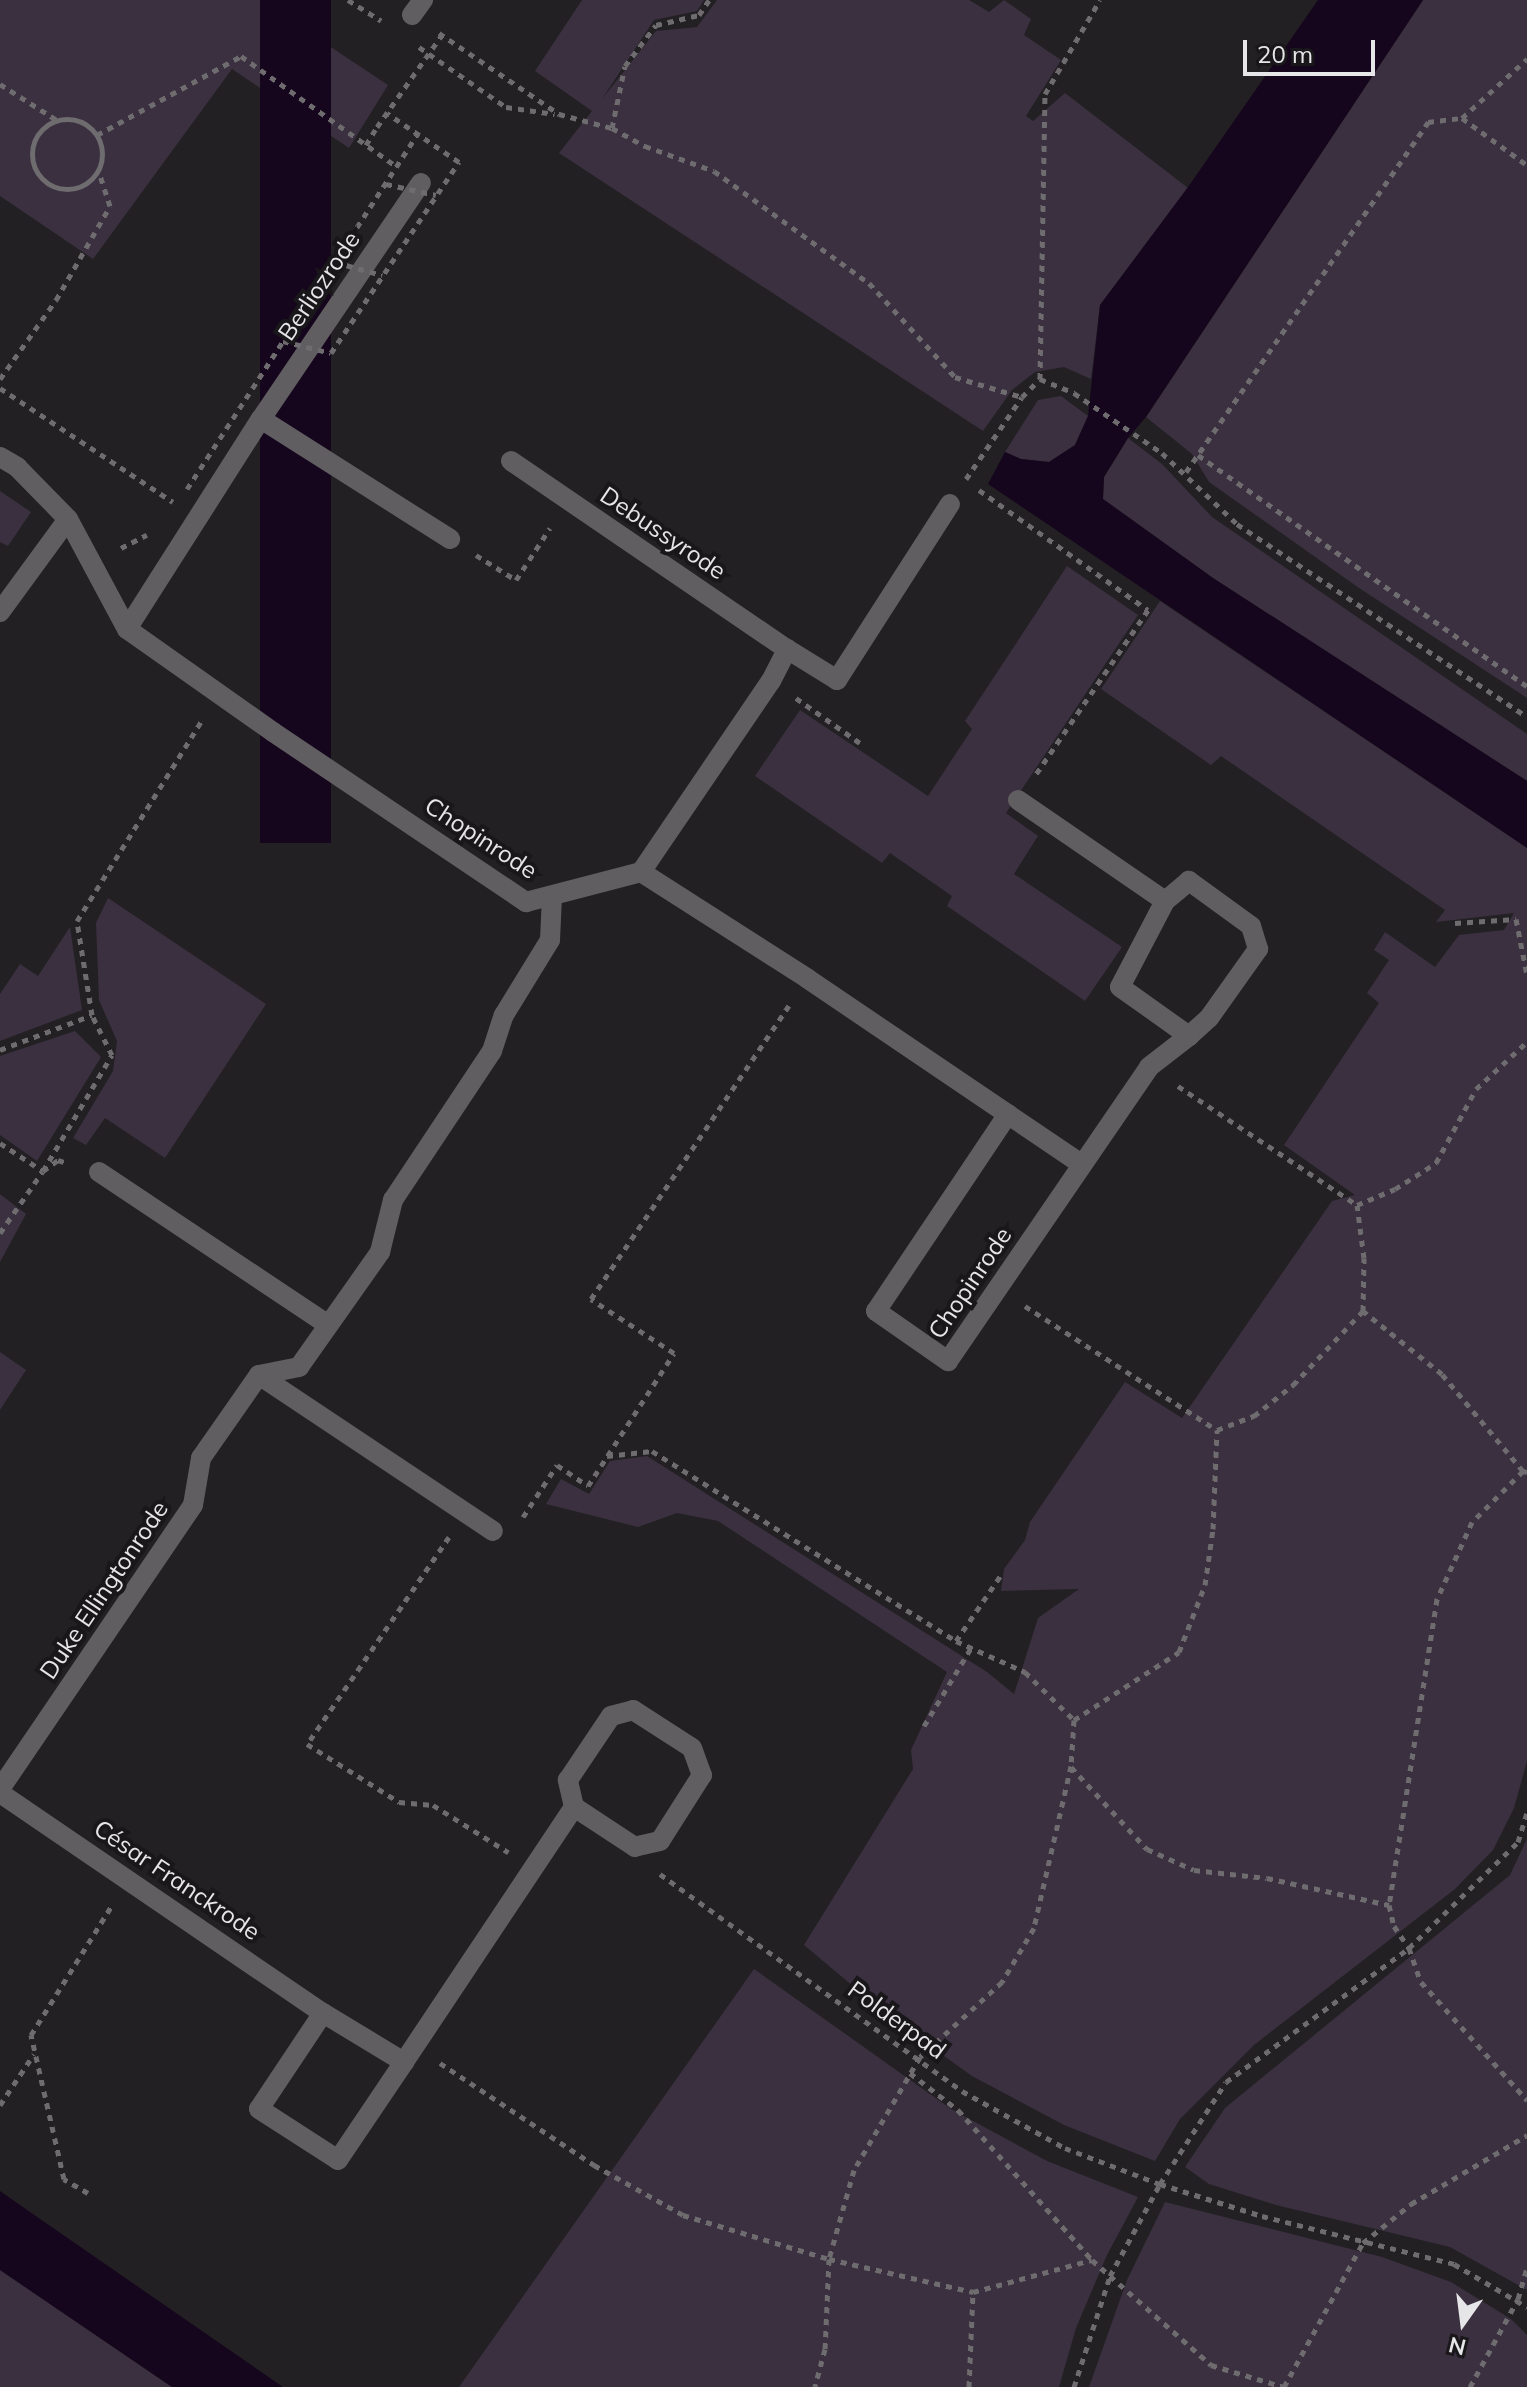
<!DOCTYPE html>
<meta charset="utf-8">
<style>
body{margin:0}
#map{position:relative;width:1527px;height:2387px;overflow:hidden;background:#222023;font-family:Mulish,sans-serif}
div>[style]{position:absolute}
[style*='--x']{left:calc(var(--x)*1px);top:calc(var(--y)*1px);width:calc(var(--w)*1px);rotate:calc(var(--a)*1deg)}
.green>*{inset:0;background:#3b3040}
.water>*{inset:0;background:#16061d;transform-origin:0 0}
.path>*{height:5px;margin-top:-2.5px;transform-origin:0;background:repeating-linear-gradient(90deg,#6e6c6f 0 6px,transparent 0 12px)}
.path>.ring{margin:-2.5px;padding:0;box-sizing:content-box;background:none;border:5px solid #6e6c6f;border-radius:50%}
.street>*{height:20px;margin:-10px;padding:0 10px;transform-origin:10px;border-radius:10px;background:#605e60}
.path-bridge>*{height:5px;margin-top:-2.5px;transform-origin:0;background:repeating-linear-gradient(90deg,#6e6c6f 0 6px,transparent 0 12px)}
span{translate:-50% -50%;white-space:nowrap;text-align:center;line-height:1.15;-webkit-text-stroke:8px #19171a;paint-order:stroke}
.street-label{font-size:24px;color:#e6e5e7}
.north{position:absolute;left:1423px;top:2283px;width:80px;height:80px;-webkit-text-stroke:6px #19171a;paint-order:stroke;rotate:194deg;font-size:22px;font-weight:700;line-height:32px;text-align:center;color:#e6e5e7}
.north::after{content:'';display:block;margin:auto;width:28px;height:36px;background:#e6e5e7;clip-path:polygon(50% 0,100% 100%,50% 72%,0 100%)}
.scale{position:absolute;left:1243px;top:40px;width:132px;height:36px;box-sizing:border-box;border:4px solid #e6e5e7;border-top:0;padding-left:10px;font-size:24px;line-height:28px;white-space:nowrap;color:#e6e5e7;-webkit-text-stroke:6px #19171a;paint-order:stroke}
</style>
<div id="map">
<div class="green">
<i style="clip-path:polygon(0 0,260px 0,388px 85px,349px 148px,232px 69px,93px 259px,0 196px)"></i>
<i style="clip-path:polygon(582px 0,704px 0,697px 11px,654px 20px,602px 99px,656px 31px,697px 27px,717px 0,969px 0,989px 12px,1004px 0,1031px 19px,1024px 35px,1061px 60px,1026px 116px,1033px 121px,1065px 93px,1188px 188px,1100px 305px,1091px 379px,1064px 367px,1035px 372px,1012px 390px,983px 431px,559px 153px,592px 111px,535px 71px)"></i>
<i style="clip-path:polygon(1423px 0,1527px 0,1527px 698px,1359px 588px,1209px 482px,1192px 454px,1146px 417px)"></i>
<i style="clip-path:polygon(1061px 396px,1088px 416px,1075px 445px,1049px 462px,1021px 459px,1005px 452px,1038px 400px)"></i>
<i style="clip-path:polygon(1128px 438px,1162px 464px,1212px 517px,1527px 734px,1527px 781px,1213px 578px,1103px 499px,1104px 477px)"></i>
<i style="clip-path:polygon(0 491px,31px 512px,8px 546px,0 542px)"></i>
<i style="clip-path:polygon(1067px 566px,1138px 615px,1006px 813px,1038px 836px,1014px 874px,1122px 947px,1085px 1001px,947px 906px,952px 896px,890px 853px,882px 863px,755px 776px,800px 710px,928px 796px,972px 729px,965px 721px)"></i>
<i style="clip-path:polygon(1160px 601px,1527px 848px,1527px 1761px,1514px 1808px,1493px 1850px,1455px 1889px,1254px 2045px,1180px 2119px,1155px 2161px,1064px 2125px,972px 2076px,891px 2018px,804px 1945px,913px 1769px,911px 1750px,947px 1672px,718px 1521px,677px 1513px,638px 1527px,546px 1504px,561px 1479px,589px 1494px,610px 1461px,647px 1456px,987px 1672px,1014px 1694px,1038px 1618px,1079px 1589px,1001px 1591px,1004px 1569px,1025px 1540px,1030px 1522px,1125px 1382px,1182px 1418px,1332px 1201px,1355px 1195px,1284px 1145px,1379px 1003px,1367px 993px,1389px 960px,1374px 950px,1385px 932px,1435px 967px,1459px 935px,1504px 930px,1514px 913px,1436px 922px,1445px 910px,1221px 756px,1211px 765px,1101px 689px)"></i>
<i style="clip-path:polygon(108px 898px,266px 1004px,165px 1158px,105px 1118px,86px 1145px,73px 1138px,113px 1071px,117px 1041px,99px 1000px,96px 923px)"></i>
<i style="clip-path:polygon(70px 927px,82px 1010px,0 1041px,0 994px,20px 964px,38px 976px)"></i>
<i style="clip-path:polygon(75px 1031px,101px 1057px,37px 1161px,0 1135px,0 1056px)"></i>
<i style="clip-path:polygon(0 1194px,26px 1214px,0 1262px)"></i>
<i style="clip-path:polygon(0 1352px,26px 1370px,0 1410px)"></i>
<i style="clip-path:polygon(1527px 1839px,1527px 2290px,1450px 2247px,1276px 2205px,1209px 2184px,1185px 2167px,1225px 2108px,1510px 1875px)"></i>
<i style="clip-path:polygon(754px 1969px,951px 2109px,1047px 2161px,1138px 2197px,1107px 2255px,1076px 2328px,1059px 2387px,459px 2387px)"></i>
<i style="clip-path:polygon(1165px 2202px,1382px 2257px,1451px 2282px,1511px 2319px,1527px 2335px,1527px 2387px,1089px 2387px,1127px 2280px)"></i>
<i style="clip-path:polygon(0 2270px,172px 2387px,0 2387px)"></i>
</div>
<div class="water">
<i style="left:260px;top:0;width:71px;height:843px"></i>
<i style="clip-path:polygon(1318px 0,1423px 0,1146px 417px,1128px 438px,1104px 477px,1103px 499px,1213px 578px,1527px 781px,1527px 848px,988px 484px,1005px 452px,1021px 459px,1049px 462px,1075px 445px,1088px 416px,1100px 305px,1188px 187px)"></i>
<i style="clip-path:polygon(0 2191px,30px 2212px,283px 2387px,172px 2387px,0 2270px)"></i>
</div>
<div class="path">
<i style="--x:348;--y:0;--w:39;--a:32"></i>
<i style="--x:439;--y:33;--w:145;--a:34"></i>
<i style="--x:559;--y:114;--w:55;--a:14.8"></i>
<i style="--x:612;--y:128;--w:38;--a:29"></i>
<i style="--x:645;--y:146;--w:73;--a:19.9"></i>
<i style="--x:714;--y:171;--w:191;--a:35.9"></i>
<i style="--x:869;--y:283;--w:127;--a:47.5"></i>
<i style="--x:955;--y:377;--w:70;--a:16.6"></i>
<i style="--x:419;--y:47;--w:106;--a:34.6"></i>
<i style="--x:506;--y:107;--w:49;--a:8.3"></i>
<i style="--x:0;--y:84;--w:67;--a:32.3"></i>
<i style="--x:1462;--y:118;--w:80;--a:35.9"></i>
<i class="ring" style="left:32px;top:119px;width:65px;height:65px"></i>
<i style="--x:612;--y:128;--w:63;--a:-78.2"></i>
<i style="--x:625;--y:66;--w:51;--a:-52.9"></i>
<i style="--x:656;--y:25;--w:44;--a:-13.1"></i>
<i style="--x:699;--y:15;--w:18;--a:-56"></i>
<i style="--x:97;--y:135;--w:164;--a:-28.7"></i>
<i style="--x:241;--y:56;--w:190;--a:35.4"></i>
<i style="--x:366;--y:145;--w:21;--a:-59"></i>
<i style="--x:0;--y:379;--w:97;--a:-54.7"></i>
<i style="--x:56;--y:300;--w:108;--a:-60.1"></i>
<i style="--x:110;--y:206;--w:38;--a:-108"></i>
<i style="--x:1040;--y:379;--w:37;--a:22"></i>
<i style="--x:1074;--y:393;--w:107;--a:34.3"></i>
<i style="--x:1162;--y:453;--w:103;--a:43.4"></i>
<i style="--x:1237;--y:524;--w:348;--a:33.6"></i>
<i style="--x:0;--y:388;--w:207;--a:33.4"></i>
<i style="--x:1198;--y:455;--w:402;--a:35.1"></i>
<i style="--x:1186;--y:472;--w:426;--a:-55.3"></i>
<i style="--x:1428;--y:122;--w:34;--a:-7"></i>
<i style="--x:1462;--y:118;--w:88;--a:-42.2"></i>
<i style="--x:966;--y:479;--w:99;--a:-55.7"></i>
<i style="--x:1022;--y:397;--w:25;--a:-45"></i>
<i style="--x:1040;--y:379;--w:285;--a:-89"></i>
<i style="--x:1045;--y:94;--w:109;--a:-59.7"></i>
<i style="--x:979;--y:490;--w:207;--a:35.4"></i>
<i style="--x:1148;--y:610;--w:199;--a:124.3"></i>
<i style="--x:121;--y:548;--w:29;--a:-27"></i>
<i style="--x:476;--y:555;--w:47;--a:32"></i>
<i style="--x:516;--y:580;--w:62;--a:-56.8"></i>
<i style="--x:796;--y:698;--w:78;--a:35.1"></i>
<i style="--x:1455;--y:923;--w:61;--a:-3.8"></i>
<i style="--x:1516;--y:919;--w:57;--a:78.9"></i>
<i style="--x:0;--y:1050;--w:98;--a:-20.8"></i>
<i style="--x:1178;--y:1086;--w:215;--a:33.6"></i>
<i style="--x:0;--y:1143;--w:51;--a:33.1"></i>
<i style="--x:43;--y:1171;--w:19;--a:-36"></i>
<i style="--x:58;--y:1160;--w:9;--a:18"></i>
<i style="--x:0;--y:1233;--w:75;--a:-55.3"></i>
<i style="--x:43;--y:1171;--w:135;--a:-59.3"></i>
<i style="--x:112;--y:1055;--w:45;--a:-116.6"></i>
<i style="--x:92;--y:1015;--w:95;--a:-99.1"></i>
<i style="--x:77;--y:921;--w:237;--a:-58.1"></i>
<i style="--x:1025;--y:1306;--w:229;--a:32.9"></i>
<i style="--x:1217;--y:1430;--w:40;--a:-21"></i>
<i style="--x:1254;--y:1416;--w:50;--a:-38.5"></i>
<i style="--x:1293;--y:1385;--w:102;--a:-46.6"></i>
<i style="--x:607;--y:1456;--w:45;--a:-6.3"></i>
<i style="--x:652;--y:1451;--w:358;--a:32"></i>
<i style="--x:956;--y:1641;--w:76;--a:24.2"></i>
<i style="--x:1025;--y:1672;--w:69;--a:44.4"></i>
<i style="--x:1074;--y:1720;--w:46;--a:93.7"></i>
<i style="--x:1071;--y:1766;--w:166;--a:102.9"></i>
<i style="--x:1034;--y:1928;--w:63;--a:120.7"></i>
<i style="--x:1002;--y:1982;--w:111;--a:137.6"></i>
<i style="--x:920;--y:2057;--w:131;--a:120.3"></i>
<i style="--x:854;--y:2170;--w:92;--a:105.7"></i>
<i style="--x:829;--y:2259;--w:90;--a:92.5"></i>
<i style="--x:825;--y:2349;--w:39;--a:105"></i>
<i style="--x:1523;--y:1471;--w:126;--a:-129.9"></i>
<i style="--x:1442;--y:1374;--w:101;--a:-141.4"></i>
<i style="--x:1363;--y:1311;--w:53;--a:-88.9"></i>
<i style="--x:1364;--y:1258;--w:53;--a:-97.5"></i>
<i style="--x:1357;--y:1205;--w:41;--a:-22.8"></i>
<i style="--x:1395;--y:1189;--w:49;--a:-32.4"></i>
<i style="--x:1436;--y:1163;--w:84;--a:-61.6"></i>
<i style="--x:1476;--y:1089;--w:69;--a:-42.7"></i>
<i style="--x:1527;--y:1472;--w:4;--a:-166"></i>
<i style="--x:1523;--y:1471;--w:72;--a:135"></i>
<i style="--x:1472;--y:1522;--w:85;--a:114.4"></i>
<i style="--x:1437;--y:1599;--w:310;--a:98.9"></i>
<i style="--x:1389;--y:1905;--w:22;--a:77"></i>
<i style="--x:1394;--y:1926;--w:27;--a:56"></i>
<i style="--x:1409;--y:1948;--w:36;--a:71"></i>
<i style="--x:1421;--y:1982;--w:159;--a:48.1"></i>
<i style="--x:523;--y:1517;--w:62;--a:-56.8"></i>
<i style="--x:557;--y:1465;--w:37;--a:34"></i>
<i style="--x:588;--y:1486;--w:158;--a:-57.1"></i>
<i style="--x:674;--y:1353;--w:99;--a:-147"></i>
<i style="--x:591;--y:1299;--w:354;--a:-56"></i>
<i style="--x:449;--y:1537;--w:251;--a:124.4"></i>
<i style="--x:307;--y:1744;--w:109;--a:32.2"></i>
<i style="--x:399;--y:1802;--w:34;--a:5"></i>
<i style="--x:433;--y:1805;--w:89;--a:32.1"></i>
<i style="--x:956;--y:1641;--w:80;--a:-55.7"></i>
<i style="--x:1074;--y:1720;--w:125;--a:-32.9"></i>
<i style="--x:1179;--y:1652;--w:72;--a:-68.8"></i>
<i style="--x:1205;--y:1585;--w:57;--a:-81.9"></i>
<i style="--x:1213;--y:1529;--w:99;--a:-87.7"></i>
<i style="--x:924;--y:1726;--w:91;--a:-58.9"></i>
<i style="--x:1071;--y:1767;--w:112;--a:47.2"></i>
<i style="--x:1147;--y:1849;--w:51;--a:24.1"></i>
<i style="--x:1194;--y:1870;--w:73;--a:6.3"></i>
<i style="--x:1267;--y:1878;--w:125;--a:12.5"></i>
<i style="--x:660;--y:1874;--w:372;--a:35.7"></i>
<i style="--x:962;--y:2091;--w:118;--a:29"></i>
<i style="--x:1065;--y:2148;--w:102;--a:20.8"></i>
<i style="--x:1160;--y:2184;--w:107;--a:17.4"></i>
<i style="--x:1262;--y:2216;--w:198;--a:14"></i>
<i style="--x:1454;--y:2264;--w:85;--a:30.5"></i>
<i style="--x:440;--y:2063;--w:185;--a:33.5"></i>
<i style="--x:594;--y:2165;--w:102;--a:29.3"></i>
<i style="--x:683;--y:2215;--w:152;--a:16.8"></i>
<i style="--x:829;--y:2259;--w:148;--a:12.9"></i>
<i style="--x:910;--y:2073;--w:61;--a:37.6"></i>
<i style="--x:958;--y:2110;--w:201;--a:48.2"></i>
<i style="--x:1092;--y:2260;--w:159;--a:41.4"></i>
<i style="--x:1211;--y:2365;--w:76;--a:16.8"></i>
<i style="--x:0;--y:2105;--w:61;--a:-56.3"></i>
<i style="--x:88;--y:2193;--w:28;--a:-150"></i>
<i style="--x:64;--y:2179;--w:148;--a:-102.9"></i>
<i style="--x:31;--y:2035;--w:151;--a:-58"></i>
<i style="--x:969;--y:2387;--w:95;--a:-87.6"></i>
<i style="--x:973;--y:2292;--w:123;--a:-15.1"></i>
<i style="--x:1074;--y:2387;--w:117;--a:-72"></i>
<i style="--x:1110;--y:2276;--w:105;--a:-61.5"></i>
<i style="--x:1160;--y:2184;--w:121;--a:-57.1"></i>
<i style="--x:1226;--y:2082;--w:227;--a:-36.2"></i>
<i style="--x:1409;--y:1948;--w:152;--a:-44.2"></i>
<i style="--x:1518;--y:1842;--w:30;--a:-73"></i>
<i style="--x:1284;--y:2387;--w:164;--a:-61.3"></i>
<i style="--x:1363;--y:2243;--w:62;--a:-39.1"></i>
<i style="--x:1411;--y:2204;--w:135;--a:-30.7"></i>
<i style="--x:1470;--y:2387;--w:100;--a:-61.4"></i>
<i style="--x:1518;--y:2299;--w:33;--a:-74"></i>
</div>
<div class="street">
<i style="--x:412;--y:15;--w:19;--a:-54"></i>
<i style="--x:261;--y:419;--w:224;--a:32.4"></i>
<i style="--x:0;--y:457;--w:20;--a:30"></i>
<i style="--x:17;--y:467;--w:73;--a:45.6"></i>
<i style="--x:68;--y:519;--w:125;--a:61.8"></i>
<i style="--x:127;--y:629;--w:179;--a:35.2"></i>
<i style="--x:273;--y:732;--w:305;--a:33.9"></i>
<i style="--x:526;--y:902;--w:119;--a:-14.6"></i>
<i style="--x:641;--y:872;--w:198;--a:32.6"></i>
<i style="--x:808;--y:979;--w:328;--a:34.1"></i>
<i style="--x:511;--y:461;--w:334;--a:34.3"></i>
<i style="--x:0;--y:612;--w:115;--a:-53.8"></i>
<i style="--x:127;--y:629;--w:249;--a:-57.5"></i>
<i style="--x:261;--y:419;--w:285;--a:-55.9"></i>
<i style="--x:1018;--y:800;--w:178;--a:34.5"></i>
<i style="--x:641;--y:872;--w:231;--a:-55.8"></i>
<i style="--x:771;--y:681;--w:36;--a:-63"></i>
<i style="--x:787;--y:649;--w:59;--a:31.8"></i>
<i style="--x:837;--y:680;--w:209;--a:-57.3"></i>
<i style="--x:1008;--y:1114;--w:237;--a:123.8"></i>
<i style="--x:876;--y:1311;--w:88;--a:34.8"></i>
<i style="--x:948;--y:1361;--w:356;--a:-55.6"></i>
<i style="--x:1149;--y:1067;--w:51;--a:-37.8"></i>
<i style="--x:1189;--y:1036;--w:27;--a:-42"></i>
<i style="--x:1209;--y:1018;--w:85;--a:-54.6"></i>
<i style="--x:1258;--y:949;--w:24;--a:-107"></i>
<i style="--x:1251;--y:926;--w:77;--a:-144"></i>
<i style="--x:1189;--y:881;--w:31;--a:140"></i>
<i style="--x:1165;--y:901;--w:97;--a:117.6"></i>
<i style="--x:1120;--y:987;--w:85;--a:35.4"></i>
<i style="--x:99;--y:1172;--w:275;--a:33.7"></i>
<i style="--x:259;--y:1375;--w:281;--a:33.7"></i>
<i style="--x:0;--y:1789;--w:343;--a:-55.8"></i>
<i style="--x:193;--y:1505;--w:48;--a:-80.3"></i>
<i style="--x:201;--y:1458;--w:101;--a:-55.1"></i>
<i style="--x:259;--y:1375;--w:41;--a:-11.3"></i>
<i style="--x:299;--y:1367;--w:141;--a:-54.8"></i>
<i style="--x:380;--y:1252;--w:54;--a:-76"></i>
<i style="--x:393;--y:1200;--w:179;--a:-56.4"></i>
<i style="--x:492;--y:1051;--w:38;--a:-72"></i>
<i style="--x:504;--y:1015;--w:88;--a:-58.5"></i>
<i style="--x:550;--y:940;--w:44;--a:-87.4"></i>
<i style="--x:0;--y:1793;--w:391;--a:34.3"></i>
<i style="--x:323;--y:2013;--w:95;--a:31.2"></i>
<i style="--x:404;--y:2062;--w:306;--a:-56.3"></i>
<i style="--x:574;--y:1807;--w:28;--a:-103"></i>
<i style="--x:568;--y:1780;--w:77;--a:-56.1"></i>
<i style="--x:611;--y:1716;--w:23;--a:-15"></i>
<i style="--x:633;--y:1710;--w:70;--a:32.8"></i>
<i style="--x:692;--y:1748;--w:29;--a:70"></i>
<i style="--x:702;--y:1775;--w:78;--a:122.5"></i>
<i style="--x:660;--y:1841;--w:26;--a:167"></i>
<i style="--x:635;--y:1847;--w:73;--a:-146.7"></i>
<i style="--x:323;--y:2013;--w:115;--a:123.7"></i>
<i style="--x:259;--y:2109;--w:94;--a:32.8"></i>
<i style="--x:338;--y:2160;--w:118;--a:-56"></i>
</div>
<div class="path-bridge">
<i style="--x:377;--y:127;--w:113;--a:-54.8"></i>
<i style="--x:386;--y:184;--w:51;--a:12.4"></i>
<i style="--x:335;--y:262;--w:49;--a:15.5"></i>
<i style="--x:283;--y:341;--w:49;--a:14"></i>
<i style="--x:331;--y:353;--w:230;--a:-56.2"></i>
<i style="--x:459;--y:162;--w:87;--a:-145.8"></i>
<i style="--x:187;--y:489;--w:424;--a:-57"></i>
</div>
<div class="street-label">
<span style="left:319px;top:286px;rotate:-56deg">Berliozrode</span>
<span style="left:663px;top:533px;rotate:34deg">Debussyrode</span>
<span style="left:481px;top:838px;rotate:33deg">Chopinrode</span>
<span style="left:970px;top:1283px;rotate:-56deg">Chopinrode</span>
<span style="left:104px;top:1590px;rotate:-56deg">Duke Ellingtonrode</span>
<span style="left:177px;top:1880px;rotate:34deg">César Franckrode</span>
<span style="left:897px;top:2020px;rotate:36deg">Polderpad</span>
</div>
<div class="north">N</div>
<div class="scale">20 m</div>
</div>
